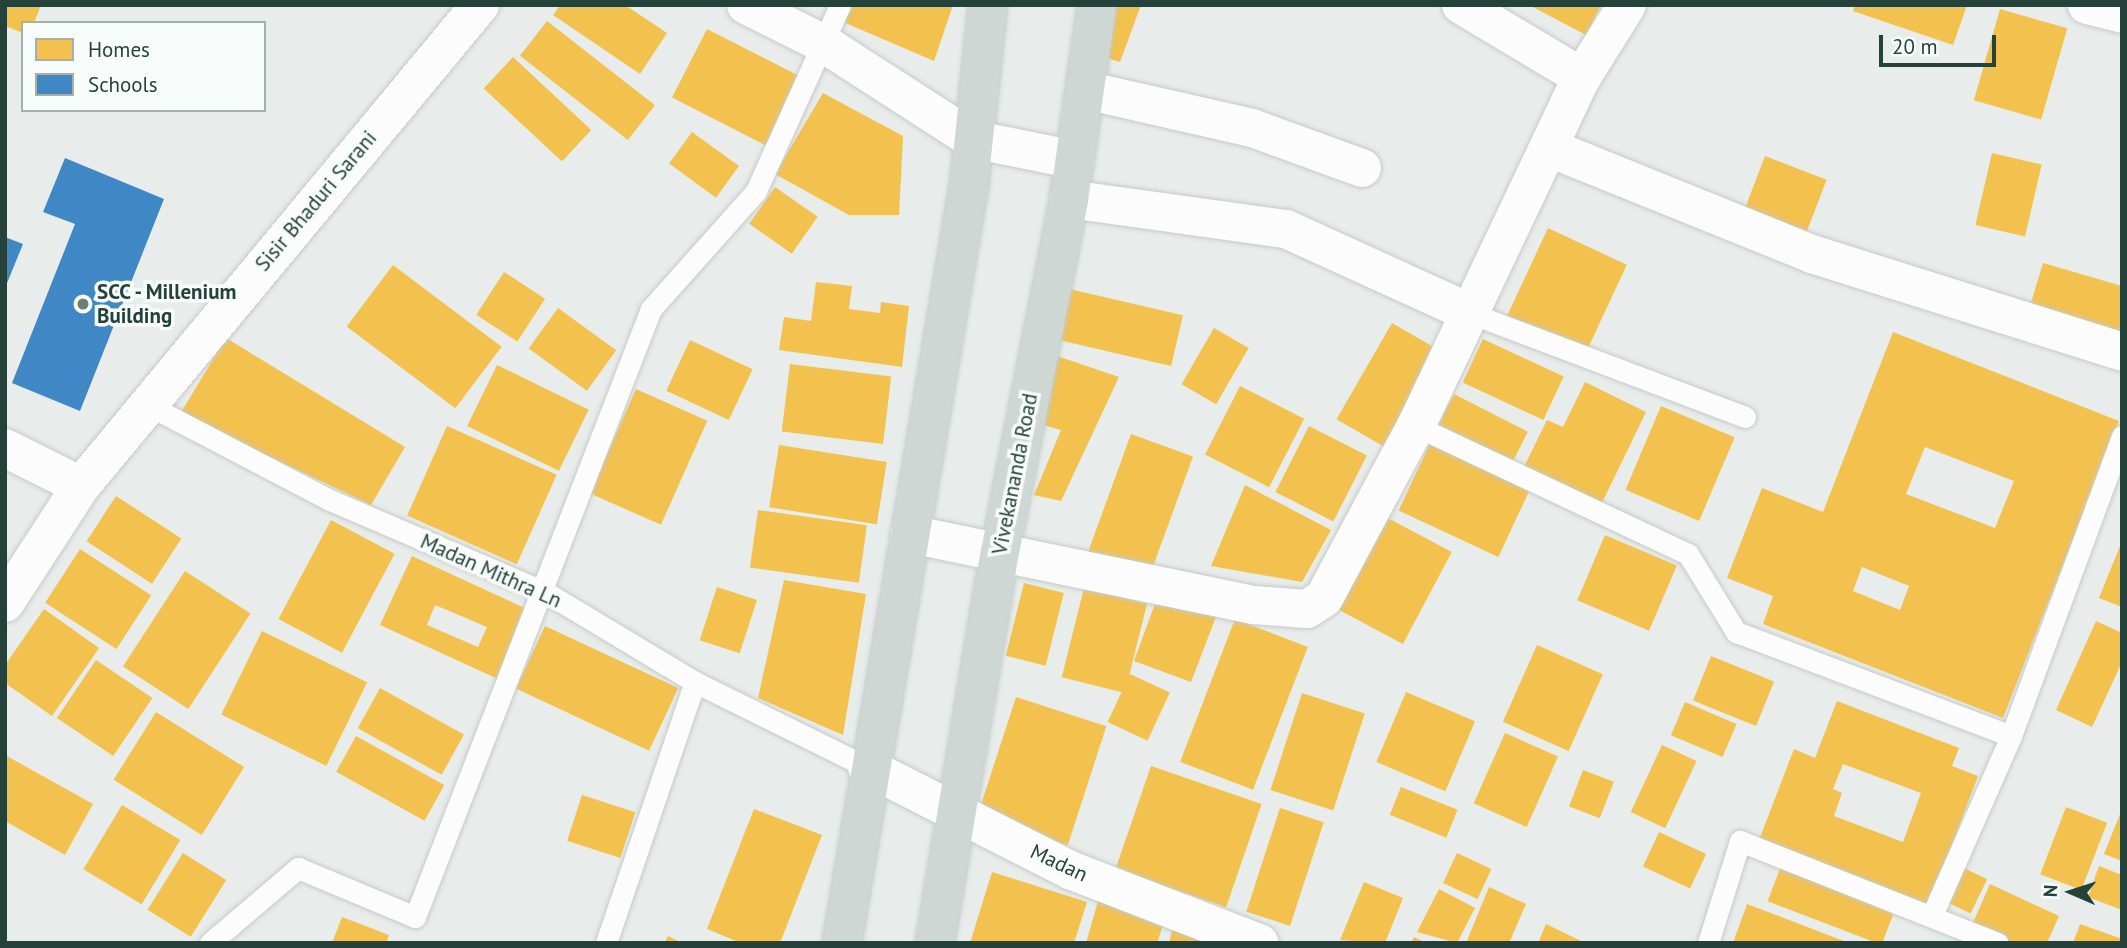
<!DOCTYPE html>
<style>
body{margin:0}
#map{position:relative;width:2127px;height:948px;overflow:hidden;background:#e8edeb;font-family:"PT Sans",sans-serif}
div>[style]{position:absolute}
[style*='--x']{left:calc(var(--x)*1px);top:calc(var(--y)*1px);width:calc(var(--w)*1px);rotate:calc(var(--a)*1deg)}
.homes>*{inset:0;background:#f2c14e;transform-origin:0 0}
.schools>*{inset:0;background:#3f88c5}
.roads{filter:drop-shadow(0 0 2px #c5cac8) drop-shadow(0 0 2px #c5cac8)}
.service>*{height:21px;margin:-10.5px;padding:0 10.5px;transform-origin:10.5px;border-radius:10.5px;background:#fcfcfc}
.minor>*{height:38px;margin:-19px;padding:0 19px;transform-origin:19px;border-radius:19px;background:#fcfcfc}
.tertiary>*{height:38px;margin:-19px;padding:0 19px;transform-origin:19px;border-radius:19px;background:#fcfcfc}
.primary>*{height:38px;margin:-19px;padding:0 19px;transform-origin:19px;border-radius:19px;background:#cfd7d5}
.dots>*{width:19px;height:19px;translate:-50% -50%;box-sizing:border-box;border:4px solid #f7fbf9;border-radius:50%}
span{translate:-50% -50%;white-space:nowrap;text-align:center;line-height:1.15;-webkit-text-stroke:7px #f7fbf9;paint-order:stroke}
.street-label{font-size:21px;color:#24423a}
.poi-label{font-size:21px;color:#24423a;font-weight:700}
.left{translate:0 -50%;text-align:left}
.frame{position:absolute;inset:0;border:7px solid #24423a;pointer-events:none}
.legend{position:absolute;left:21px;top:21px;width:245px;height:91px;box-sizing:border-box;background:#f7fbf9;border:2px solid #a3b1ad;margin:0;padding:9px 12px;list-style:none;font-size:21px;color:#24423a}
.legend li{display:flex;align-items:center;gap:14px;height:35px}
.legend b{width:35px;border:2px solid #a3b1ad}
.north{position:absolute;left:2036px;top:857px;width:70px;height:70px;-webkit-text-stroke:5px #f7fbf9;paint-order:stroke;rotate:273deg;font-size:19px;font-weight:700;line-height:28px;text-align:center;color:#24423a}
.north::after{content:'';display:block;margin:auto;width:24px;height:32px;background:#24423a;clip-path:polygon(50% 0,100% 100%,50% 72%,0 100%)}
.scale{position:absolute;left:1879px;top:35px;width:117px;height:32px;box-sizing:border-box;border:4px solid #24423a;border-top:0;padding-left:9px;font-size:21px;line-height:24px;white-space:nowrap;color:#24423a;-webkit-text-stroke:5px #f7fbf9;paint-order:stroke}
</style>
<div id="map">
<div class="homes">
<i style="clip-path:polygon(5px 5px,41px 5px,34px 23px,23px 23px,23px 33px,5px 26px)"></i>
<i style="clip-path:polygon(560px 5px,625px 5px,667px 33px,640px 74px,553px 15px)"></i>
<i style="clip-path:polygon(850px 5px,953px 5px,934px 61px,843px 22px)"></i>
<i style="clip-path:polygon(1110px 5px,1141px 5px,1120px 62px,1101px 56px)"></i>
<i style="clip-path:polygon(1529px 5px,1601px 5px,1586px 35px)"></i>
<i style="clip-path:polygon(1855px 5px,1967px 5px,1953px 45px,1853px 11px)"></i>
<i style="left:2000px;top:9px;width:70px;height:95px;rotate:16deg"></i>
<i style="left:547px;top:21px;width:137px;height:44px;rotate:38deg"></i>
<i style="left:707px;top:29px;width:108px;height:77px;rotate:27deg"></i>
<i style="left:513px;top:57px;width:107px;height:43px;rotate:43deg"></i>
<i style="clip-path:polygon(823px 93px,903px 136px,899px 215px,849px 215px,775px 174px)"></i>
<i style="left:692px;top:132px;width:58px;height:39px;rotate:36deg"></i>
<i style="left:1992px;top:153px;width:51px;height:74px;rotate:13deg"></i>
<i style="left:1765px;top:156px;width:66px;height:60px;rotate:21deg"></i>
<i style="left:775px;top:187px;width:52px;height:45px;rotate:35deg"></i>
<i style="left:1548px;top:228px;width:87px;height:110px;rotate:25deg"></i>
<i style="clip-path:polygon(2043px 263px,2122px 286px,2122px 345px,2027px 316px)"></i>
<i style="left:393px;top:265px;width:136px;height:77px;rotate:37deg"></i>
<i style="left:504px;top:272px;width:49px;height:51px;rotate:33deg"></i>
<i style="clip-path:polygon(816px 282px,852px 286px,849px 309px,880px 313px,881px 302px,909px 306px,902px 367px,779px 350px,784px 317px,811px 321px)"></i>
<i style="left:1065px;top:288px;width:121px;height:52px;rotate:13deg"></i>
<i style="left:558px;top:308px;width:72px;height:50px;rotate:36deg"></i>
<i style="left:1392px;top:323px;width:60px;height:111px;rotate:30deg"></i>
<i style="left:1214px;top:328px;width:40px;height:65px;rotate:30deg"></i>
<i style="clip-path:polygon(evenodd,1893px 332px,2119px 421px,2003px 718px,1763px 624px,1773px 596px,1727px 578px,1762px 488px,1823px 512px,1893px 332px,1925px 447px,2014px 481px,1995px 528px,1906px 494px,1925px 447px,1893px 332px,1862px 567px,1909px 586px,1900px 610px,1853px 591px,1862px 567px)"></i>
<i style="clip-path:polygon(226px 338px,405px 447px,371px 505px,180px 414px)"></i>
<i style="left:1483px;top:339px;width:89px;height:48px;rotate:25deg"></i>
<i style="left:690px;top:340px;width:69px;height:56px;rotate:25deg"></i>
<i style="clip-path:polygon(1054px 355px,1119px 377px,1061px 501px,1034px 495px,1061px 430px,1044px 425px)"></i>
<i style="left:790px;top:364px;width:102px;height:68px;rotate:7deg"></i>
<i style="left:497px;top:365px;width:102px;height:68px;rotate:26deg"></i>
<i style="clip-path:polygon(1585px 382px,1646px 412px,1600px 507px,1523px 469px,1547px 420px,1563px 427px)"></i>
<i style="left:1240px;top:386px;width:72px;height:77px;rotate:27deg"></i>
<i style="left:636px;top:389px;width:78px;height:114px;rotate:24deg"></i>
<i style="left:1454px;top:394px;width:83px;height:36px;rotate:27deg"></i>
<i style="left:1661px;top:406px;width:80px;height:91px;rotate:23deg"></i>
<i style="left:447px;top:426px;width:120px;height:98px;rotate:24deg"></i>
<i style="left:1309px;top:426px;width:65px;height:74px;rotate:27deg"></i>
<i style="left:1131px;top:434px;width:66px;height:126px;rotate:20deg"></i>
<i style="left:1432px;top:439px;width:110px;height:79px;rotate:25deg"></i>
<i style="left:779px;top:445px;width:109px;height:63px;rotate:9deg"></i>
<i style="clip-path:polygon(1245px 485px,1331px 530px,1302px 582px,1211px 566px)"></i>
<i style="left:116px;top:496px;width:78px;height:54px;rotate:33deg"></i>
<i style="left:758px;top:510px;width:110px;height:58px;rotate:8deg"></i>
<i style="left:1382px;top:515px;width:79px;height:104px;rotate:28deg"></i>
<i style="left:331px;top:520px;width:72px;height:112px;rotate:28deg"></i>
<i style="left:1605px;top:535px;width:78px;height:71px;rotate:23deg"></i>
<i style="clip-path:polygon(2122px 541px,2122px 607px,2099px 598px)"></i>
<i style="left:80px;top:549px;width:85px;height:64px;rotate:33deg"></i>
<i style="clip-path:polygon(evenodd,412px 556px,529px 610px,498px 679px,380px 625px,412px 556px,435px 605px,487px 627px,478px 647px,427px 625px,435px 605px)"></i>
<i style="left:185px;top:571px;width:78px;height:114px;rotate:33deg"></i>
<i style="clip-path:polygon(784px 580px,866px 594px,843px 735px,758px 698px)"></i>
<i style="left:1024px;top:583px;width:41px;height:75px;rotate:14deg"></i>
<i style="left:717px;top:587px;width:42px;height:56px;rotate:18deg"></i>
<i style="left:1084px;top:588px;width:65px;height:92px;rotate:14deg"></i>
<i style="clip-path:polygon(1156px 601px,1219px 609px,1191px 682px,1134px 661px)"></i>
<i style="clip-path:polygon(44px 609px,99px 648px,52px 716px,5px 683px,5px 665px)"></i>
<i style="left:1235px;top:619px;width:78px;height:153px;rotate:21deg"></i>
<i style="clip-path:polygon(2096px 621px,2122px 633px,2122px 662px,2092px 727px,2056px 710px)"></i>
<i style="left:545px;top:626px;width:147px;height:69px;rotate:25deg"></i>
<i style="left:262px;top:631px;width:117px;height:93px;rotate:26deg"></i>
<i style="left:1537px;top:645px;width:72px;height:84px;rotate:24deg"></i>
<i style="left:1711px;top:656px;width:68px;height:48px;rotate:22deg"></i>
<i style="left:96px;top:660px;width:68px;height:70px;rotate:34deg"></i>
<i style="left:1130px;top:674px;width:44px;height:53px;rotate:25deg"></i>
<i style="left:380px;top:688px;width:96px;height:46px;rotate:29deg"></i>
<i style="left:1406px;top:692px;width:75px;height:76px;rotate:23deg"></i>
<i style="left:1302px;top:693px;width:66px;height:102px;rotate:18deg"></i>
<i style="left:1016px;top:697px;width:95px;height:125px;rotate:18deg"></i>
<i style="clip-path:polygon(evenodd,1837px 701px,1959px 748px,1952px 766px,1978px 776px,1929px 905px,1759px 840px,1794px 749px,1815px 758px,1837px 701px,1843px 764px,1921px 793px,1903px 842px,1834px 816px,1842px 793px,1833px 789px,1843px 764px)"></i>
<i style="left:1685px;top:702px;width:56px;height:36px;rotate:23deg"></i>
<i style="left:156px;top:712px;width:104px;height:80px;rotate:32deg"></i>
<i style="left:1505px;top:733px;width:58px;height:77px;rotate:24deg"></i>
<i style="left:356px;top:736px;width:101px;height:41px;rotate:29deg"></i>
<i style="left:1662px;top:745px;width:38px;height:74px;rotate:25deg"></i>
<i style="clip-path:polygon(5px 755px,93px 804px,65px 855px,5px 821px)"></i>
<i style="left:1151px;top:766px;width:117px;height:109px;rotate:19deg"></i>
<i style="left:1583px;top:770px;width:33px;height:39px;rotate:21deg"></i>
<i style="left:1401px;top:787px;width:61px;height:30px;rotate:22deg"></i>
<i style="left:582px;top:795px;width:56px;height:48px;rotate:18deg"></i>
<i style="left:122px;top:805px;width:68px;height:75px;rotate:31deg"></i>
<i style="left:2066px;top:807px;width:44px;height:72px;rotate:21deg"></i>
<i style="left:1280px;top:808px;width:46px;height:109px;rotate:18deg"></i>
<i style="clip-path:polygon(754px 809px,822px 835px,780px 943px,741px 943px,707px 929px)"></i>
<i style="clip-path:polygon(2122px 809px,2122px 861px,2104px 854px)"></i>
<i style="left:1659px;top:832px;width:52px;height:38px;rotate:25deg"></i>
<i style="left:183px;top:853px;width:51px;height:67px;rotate:32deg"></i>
<i style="left:1457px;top:853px;width:38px;height:33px;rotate:25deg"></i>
<i style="left:1783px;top:861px;width:122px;height:43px;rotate:21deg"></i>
<i style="clip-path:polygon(2099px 866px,2122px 875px,2122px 910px,2088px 897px)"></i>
<i style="left:1962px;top:867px;width:28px;height:38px;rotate:26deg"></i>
<i style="clip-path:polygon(992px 872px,1087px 902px,1074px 943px,970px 943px)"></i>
<i style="clip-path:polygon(1364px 882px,1403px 898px,1385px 943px,1340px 940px)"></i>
<i style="clip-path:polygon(1990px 884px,2059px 916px,2047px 943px,2010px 943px,1972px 925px)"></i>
<i style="clip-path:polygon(1489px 887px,1526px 904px,1509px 943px,1466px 943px)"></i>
<i style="clip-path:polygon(1439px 889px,1475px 908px,1457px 943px,1417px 932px)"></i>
<i style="clip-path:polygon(1098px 901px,1164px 922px,1157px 943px,1086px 943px)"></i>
<i style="clip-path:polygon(1747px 904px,1849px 943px,1733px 943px)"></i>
<i style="clip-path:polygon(342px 917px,389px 935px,386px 943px,332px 943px)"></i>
<i style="clip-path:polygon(1546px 924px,1585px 943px,1538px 943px)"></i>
<i style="clip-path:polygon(2080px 924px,2122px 939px,2122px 943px,2073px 943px)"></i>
<i style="clip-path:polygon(1173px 927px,1223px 943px,1169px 943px)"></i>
<i style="clip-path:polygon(668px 936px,682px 943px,665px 943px)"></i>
<i style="clip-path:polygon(1414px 937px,1426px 943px,1411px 943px)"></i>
</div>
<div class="schools">
<i style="clip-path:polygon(65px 158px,164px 199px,80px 411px,12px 383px,75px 224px,43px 212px)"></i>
<i style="clip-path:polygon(5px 237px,23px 244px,5px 288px)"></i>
</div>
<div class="roads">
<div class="service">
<i style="--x:1470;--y:313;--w:294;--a:20.7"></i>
<i style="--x:148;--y:405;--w:205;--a:27.6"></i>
<i style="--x:330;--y:500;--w:234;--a:23.2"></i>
<i style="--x:545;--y:592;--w:175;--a:31"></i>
<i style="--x:695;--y:682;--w:192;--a:26.3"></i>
<i style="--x:1416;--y:426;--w:301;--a:25.2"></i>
<i style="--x:1688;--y:554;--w:92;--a:58.4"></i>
<i style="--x:1736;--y:632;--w:294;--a:20.7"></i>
<i style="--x:1933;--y:913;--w:193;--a:-66.2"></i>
<i style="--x:2011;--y:736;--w:320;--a:-69.7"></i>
<i style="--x:210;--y:943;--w:116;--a:-40.4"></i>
<i style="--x:298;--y:868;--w:127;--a:22.7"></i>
<i style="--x:415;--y:917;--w:652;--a:-68.79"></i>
<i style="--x:651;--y:309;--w:158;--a:-48.3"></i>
<i style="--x:756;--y:191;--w:204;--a:-65.7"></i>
<i style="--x:606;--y:943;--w:276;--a:-71.2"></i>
<i style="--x:1708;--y:943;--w:107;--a:-72.6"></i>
<i style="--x:1740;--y:841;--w:277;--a:21.6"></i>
</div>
<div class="minor">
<i style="--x:1461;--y:5;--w:141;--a:30.8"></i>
<i style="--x:2087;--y:5;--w:36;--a:14"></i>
<i style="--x:1085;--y:90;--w:171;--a:12.8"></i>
<i style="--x:1252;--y:128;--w:117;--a:20"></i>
<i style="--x:1552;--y:149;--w:280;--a:22"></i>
<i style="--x:1812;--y:254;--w:325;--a:17.5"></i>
<i style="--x:1069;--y:199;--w:219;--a:7.9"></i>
<i style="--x:1286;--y:229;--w:202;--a:24.5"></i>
<i style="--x:5;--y:448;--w:85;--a:26.6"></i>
<i style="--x:910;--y:534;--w:351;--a:11.7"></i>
<i style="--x:1254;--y:605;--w:53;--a:4.3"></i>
<i style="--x:1307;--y:609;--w:20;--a:-33"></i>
<i style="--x:1324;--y:598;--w:195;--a:-61.9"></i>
<i style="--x:1416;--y:426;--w:386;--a:-64.6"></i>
<i style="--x:1582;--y:77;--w:85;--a:-58"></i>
<i style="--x:867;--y:767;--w:228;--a:26.9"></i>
<i style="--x:1070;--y:870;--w:203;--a:21.1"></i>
</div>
<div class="tertiary">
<i style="--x:746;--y:5;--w:89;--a:26.6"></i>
<i style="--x:826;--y:45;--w:174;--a:32.8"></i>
<i style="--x:972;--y:139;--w:105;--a:11.5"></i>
<i style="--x:5;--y:603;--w:140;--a:-57"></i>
<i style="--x:81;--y:486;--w:625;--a:-50.32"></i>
</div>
<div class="primary">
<i style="--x:842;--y:943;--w:769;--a:-80.49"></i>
<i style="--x:969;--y:185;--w:181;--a:-84"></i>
<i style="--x:935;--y:943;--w:396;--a:-80.6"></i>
<i style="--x:1000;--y:552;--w:360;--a:-78.9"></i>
<i style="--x:1069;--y:199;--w:196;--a:-81.8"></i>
</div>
</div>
<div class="dots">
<i style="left:83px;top:304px;background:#697e78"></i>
</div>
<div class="street-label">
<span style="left:316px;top:201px;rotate:-50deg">Sisir Bhaduri Sarani</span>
<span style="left:1015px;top:474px;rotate:-79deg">Vivekananda Road</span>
<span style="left:491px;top:571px;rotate:24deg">Madan Mithra Ln</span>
<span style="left:1059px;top:863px;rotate:25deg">Madan</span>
</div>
<div class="poi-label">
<span class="left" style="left:97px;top:304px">SCC - Millenium<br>Building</span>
</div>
<div class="frame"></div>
<ul class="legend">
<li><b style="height:19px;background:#f2c14e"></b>Homes</li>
<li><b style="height:19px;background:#3f88c5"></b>Schools</li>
</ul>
<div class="north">N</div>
<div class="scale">20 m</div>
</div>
